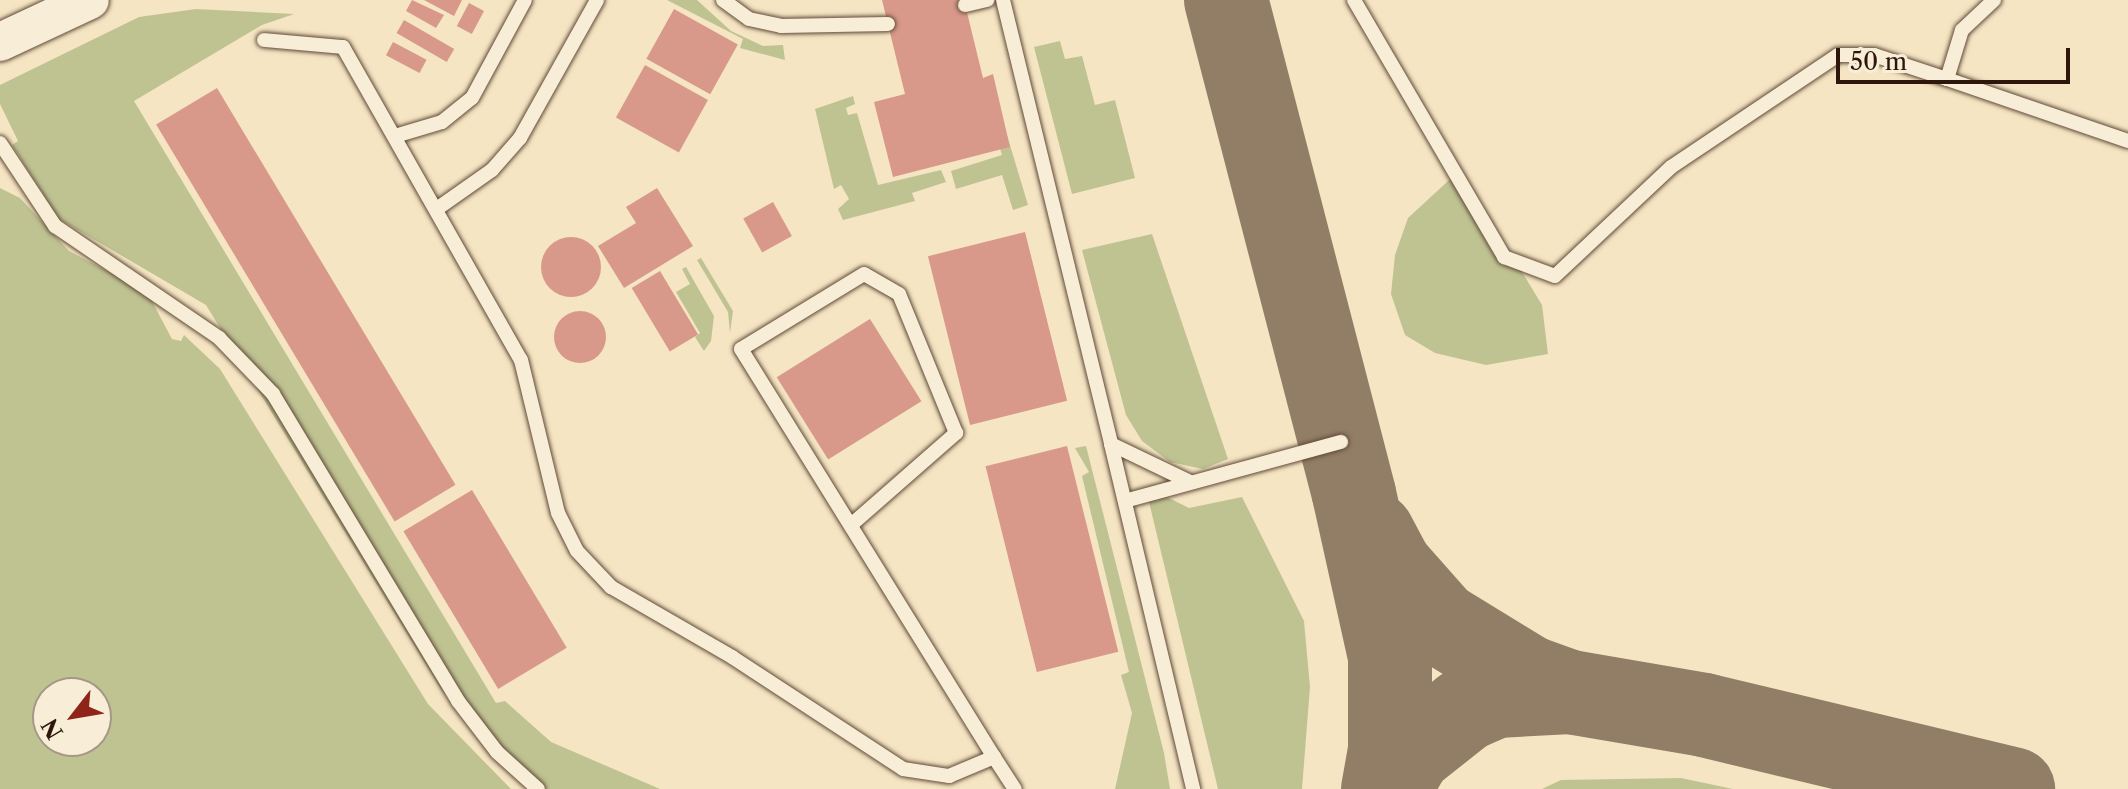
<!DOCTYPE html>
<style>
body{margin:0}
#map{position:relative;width:2128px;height:789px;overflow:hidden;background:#f5e5c3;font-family:"Libre Caslon Text",serif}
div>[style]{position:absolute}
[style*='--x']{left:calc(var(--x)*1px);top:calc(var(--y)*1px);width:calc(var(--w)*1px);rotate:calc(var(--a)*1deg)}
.green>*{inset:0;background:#bfc392}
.taxiway>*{height:84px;margin:-42px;padding:0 42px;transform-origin:42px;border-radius:42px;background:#927e66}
.building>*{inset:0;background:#d8998a;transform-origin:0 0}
.round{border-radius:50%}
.roads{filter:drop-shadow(0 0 2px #604a38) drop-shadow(0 0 2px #604a38)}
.lane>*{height:14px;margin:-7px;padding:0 7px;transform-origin:7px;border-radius:7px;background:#f8eed8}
.secondary>*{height:38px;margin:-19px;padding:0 19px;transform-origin:19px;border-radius:19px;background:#f8eed8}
span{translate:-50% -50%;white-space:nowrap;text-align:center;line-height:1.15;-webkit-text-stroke:6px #f8eed8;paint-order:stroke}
.north{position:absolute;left:32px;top:677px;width:80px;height:80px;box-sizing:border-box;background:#f8eed8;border:2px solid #a79886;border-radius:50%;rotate:239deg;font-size:22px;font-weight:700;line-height:32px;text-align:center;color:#2e160a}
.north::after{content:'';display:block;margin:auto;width:28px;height:36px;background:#8f2418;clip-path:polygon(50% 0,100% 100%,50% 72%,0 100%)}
.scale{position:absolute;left:1836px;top:48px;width:234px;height:36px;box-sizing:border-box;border:4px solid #2e160a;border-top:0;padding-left:10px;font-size:24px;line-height:28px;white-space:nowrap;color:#2e160a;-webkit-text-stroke:6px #f8eed8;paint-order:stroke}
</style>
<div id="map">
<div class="green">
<i style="clip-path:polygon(667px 0,697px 0,731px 31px,763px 46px,783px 45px,785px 60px,740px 48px,743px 39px)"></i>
<i style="clip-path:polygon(196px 9px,294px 14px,262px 25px,134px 101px,496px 703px,505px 701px,551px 742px,660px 789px,538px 789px,442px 691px,206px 305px,59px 219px,12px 145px,18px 141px,0 104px,0 85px,139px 17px)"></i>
<i style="clip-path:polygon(1060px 41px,1065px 59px,1082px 56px,1095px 105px,1115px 100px,1135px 178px,1072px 194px,1034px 47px)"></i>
<i style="clip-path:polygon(994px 92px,1028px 205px,1013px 210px,1002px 175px,956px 189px,951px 171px,1002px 155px,984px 95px)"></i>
<i style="clip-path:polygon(853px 96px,855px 104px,846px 108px,848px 115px,857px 113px,878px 185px,941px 170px,946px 182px,912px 193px,915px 201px,843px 220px,838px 209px,849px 199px,841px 185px,834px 189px,815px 109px)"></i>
<i style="clip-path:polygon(1460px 170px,1542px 305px,1548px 354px,1486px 365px,1435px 353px,1405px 335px,1391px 294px,1395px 255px,1408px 218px)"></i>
<i style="clip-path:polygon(evenodd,0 188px,20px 198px,69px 251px,147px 292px,172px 339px,181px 341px,184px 335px,220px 369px,428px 704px,511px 789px,0 789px,0 188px,48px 693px,96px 693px,96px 741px,48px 741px,48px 693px)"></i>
<i style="clip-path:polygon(1152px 234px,1228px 459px,1203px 469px,1170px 462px,1142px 441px,1126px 415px,1082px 250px)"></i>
<i style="clip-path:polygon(701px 258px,733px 311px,730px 333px,728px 312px,697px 260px)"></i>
<i style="clip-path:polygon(686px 267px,714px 316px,711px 341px,704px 351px,695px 337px,700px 333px,676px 292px,690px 284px,682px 269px)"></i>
<i style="clip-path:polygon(1086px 446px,1164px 753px,1170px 789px,1115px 789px,1132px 713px,1121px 675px,1129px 672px,1082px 476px,1089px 472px,1075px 448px)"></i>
<i style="clip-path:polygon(1167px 497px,1189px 508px,1242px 497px,1304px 621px,1310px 687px,1302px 789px,1218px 789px,1149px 502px)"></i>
<i style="clip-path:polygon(1681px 778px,1733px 789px,1542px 789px,1561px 780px)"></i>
</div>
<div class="taxiway">
<i style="--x:1226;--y:0;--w:510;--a:75.47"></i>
<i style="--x:1354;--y:494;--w:166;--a:77.5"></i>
<i style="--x:1390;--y:656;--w:94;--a:90"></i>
<i style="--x:1390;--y:750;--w:40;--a:100"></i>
<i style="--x:1373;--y:534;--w:40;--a:62"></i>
<i style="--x:1392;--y:569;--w:72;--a:48.4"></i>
<i style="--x:1440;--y:623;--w:103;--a:31.5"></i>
<i style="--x:1528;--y:677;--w:45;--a:19.7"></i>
<i style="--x:1570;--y:692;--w:136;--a:9.7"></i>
<i style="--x:1704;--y:715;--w:318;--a:13.5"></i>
<i style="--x:1389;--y:789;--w:42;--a:-59.7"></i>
<i style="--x:1410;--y:753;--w:69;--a:-38.5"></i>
<i style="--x:1464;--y:710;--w:35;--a:-24"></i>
<i style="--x:1496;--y:696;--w:74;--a:-3.1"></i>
</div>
<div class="building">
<i style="clip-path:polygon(412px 0,444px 15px,436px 28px,406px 11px)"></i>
<i style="clip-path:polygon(424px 0,462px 0,454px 16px)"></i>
<i style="clip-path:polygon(882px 0,964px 0,983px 78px,993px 74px,1010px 147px,893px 177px,874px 102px,905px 94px)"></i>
<i style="left:469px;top:3px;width:17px;height:26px;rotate:28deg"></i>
<i style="left:674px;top:9px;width:73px;height:57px;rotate:29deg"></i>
<i style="left:404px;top:20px;width:58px;height:15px;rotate:30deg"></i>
<i style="left:393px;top:42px;width:38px;height:15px;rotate:28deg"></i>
<i style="left:645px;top:65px;width:72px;height:60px;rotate:29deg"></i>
<i style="left:217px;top:88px;width:463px;height:71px;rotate:59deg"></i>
<i style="clip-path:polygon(657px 188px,693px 246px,624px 288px,598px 246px,636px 223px,626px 207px)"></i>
<i style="left:773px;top:202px;width:39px;height:34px;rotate:61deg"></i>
<i style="left:1025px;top:232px;width:174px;height:100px;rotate:76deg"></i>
<i class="round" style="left:541px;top:237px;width:60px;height:60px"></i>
<i style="left:660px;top:271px;width:74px;height:33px;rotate:59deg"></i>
<i class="round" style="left:554px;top:311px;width:52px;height:52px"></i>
<i style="left:870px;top:319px;width:97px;height:110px;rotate:58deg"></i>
<i style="left:1067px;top:446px;width:212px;height:84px;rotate:76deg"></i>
<i style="left:472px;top:490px;width:184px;height:80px;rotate:59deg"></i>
</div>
<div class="roads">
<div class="lane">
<i style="--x:723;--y:0;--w:32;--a:36"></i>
<i style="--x:749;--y:19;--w:33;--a:12"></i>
<i style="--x:781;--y:26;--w:107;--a:-1.1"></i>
<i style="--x:1003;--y:0;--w:457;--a:76.3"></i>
<i style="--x:1111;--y:444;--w:88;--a:25.7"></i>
<i style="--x:1354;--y:0;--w:298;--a:59.7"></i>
<i style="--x:1504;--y:257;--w:54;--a:20.4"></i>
<i style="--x:1555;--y:276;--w:159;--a:-43.2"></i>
<i style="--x:1671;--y:167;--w:201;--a:-33.8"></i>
<i style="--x:1838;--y:55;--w:36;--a:0"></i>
<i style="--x:1874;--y:55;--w:77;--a:18.2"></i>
<i style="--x:1947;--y:79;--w:51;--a:-73"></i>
<i style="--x:1962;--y:30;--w:44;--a:-43.2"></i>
<i style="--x:965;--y:5;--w:23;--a:-13"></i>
<i style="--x:264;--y:40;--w:79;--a:5.1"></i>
<i style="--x:343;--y:47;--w:360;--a:60.4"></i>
<i style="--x:521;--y:360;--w:157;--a:76.4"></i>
<i style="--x:558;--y:513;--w:42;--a:63.4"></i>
<i style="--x:577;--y:551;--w:50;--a:46.6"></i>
<i style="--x:611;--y:587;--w:140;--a:30"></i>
<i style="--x:732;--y:657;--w:204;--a:33.2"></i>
<i style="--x:903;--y:769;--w:47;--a:8.7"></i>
<i style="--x:949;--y:776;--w:49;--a:-22.9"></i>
<i style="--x:1947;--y:79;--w:191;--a:18.9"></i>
<i style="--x:395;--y:136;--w:49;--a:-16.6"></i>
<i style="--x:442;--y:122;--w:38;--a:-39"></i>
<i style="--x:472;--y:98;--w:111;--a:-61.6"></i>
<i style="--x:0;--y:143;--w:100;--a:56.5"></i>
<i style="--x:55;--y:226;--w:199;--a:34.3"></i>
<i style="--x:219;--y:338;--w:78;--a:46"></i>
<i style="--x:273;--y:394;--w:358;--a:58.9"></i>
<i style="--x:458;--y:701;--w:64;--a:52.6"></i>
<i style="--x:497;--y:752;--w:55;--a:42.1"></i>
<i style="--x:438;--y:208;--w:66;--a:-35.1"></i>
<i style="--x:492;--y:170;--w:43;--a:-48.8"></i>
<i style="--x:520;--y:138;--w:158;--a:-60.8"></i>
<i style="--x:1111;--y:444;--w:355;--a:76.6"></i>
<i style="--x:1125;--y:501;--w:224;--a:-15.3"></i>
<i style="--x:851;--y:525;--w:140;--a:-41.2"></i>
<i style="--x:956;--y:433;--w:150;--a:-112.3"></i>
<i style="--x:899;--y:294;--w:40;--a:-150.3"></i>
<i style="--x:864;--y:274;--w:144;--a:148.6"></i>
<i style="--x:741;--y:349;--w:480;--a:58.2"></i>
<i style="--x:994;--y:757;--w:38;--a:57"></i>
</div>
<div class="secondary">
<i style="--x:0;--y:42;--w:99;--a:-25"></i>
</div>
</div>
<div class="north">N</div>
<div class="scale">50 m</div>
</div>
